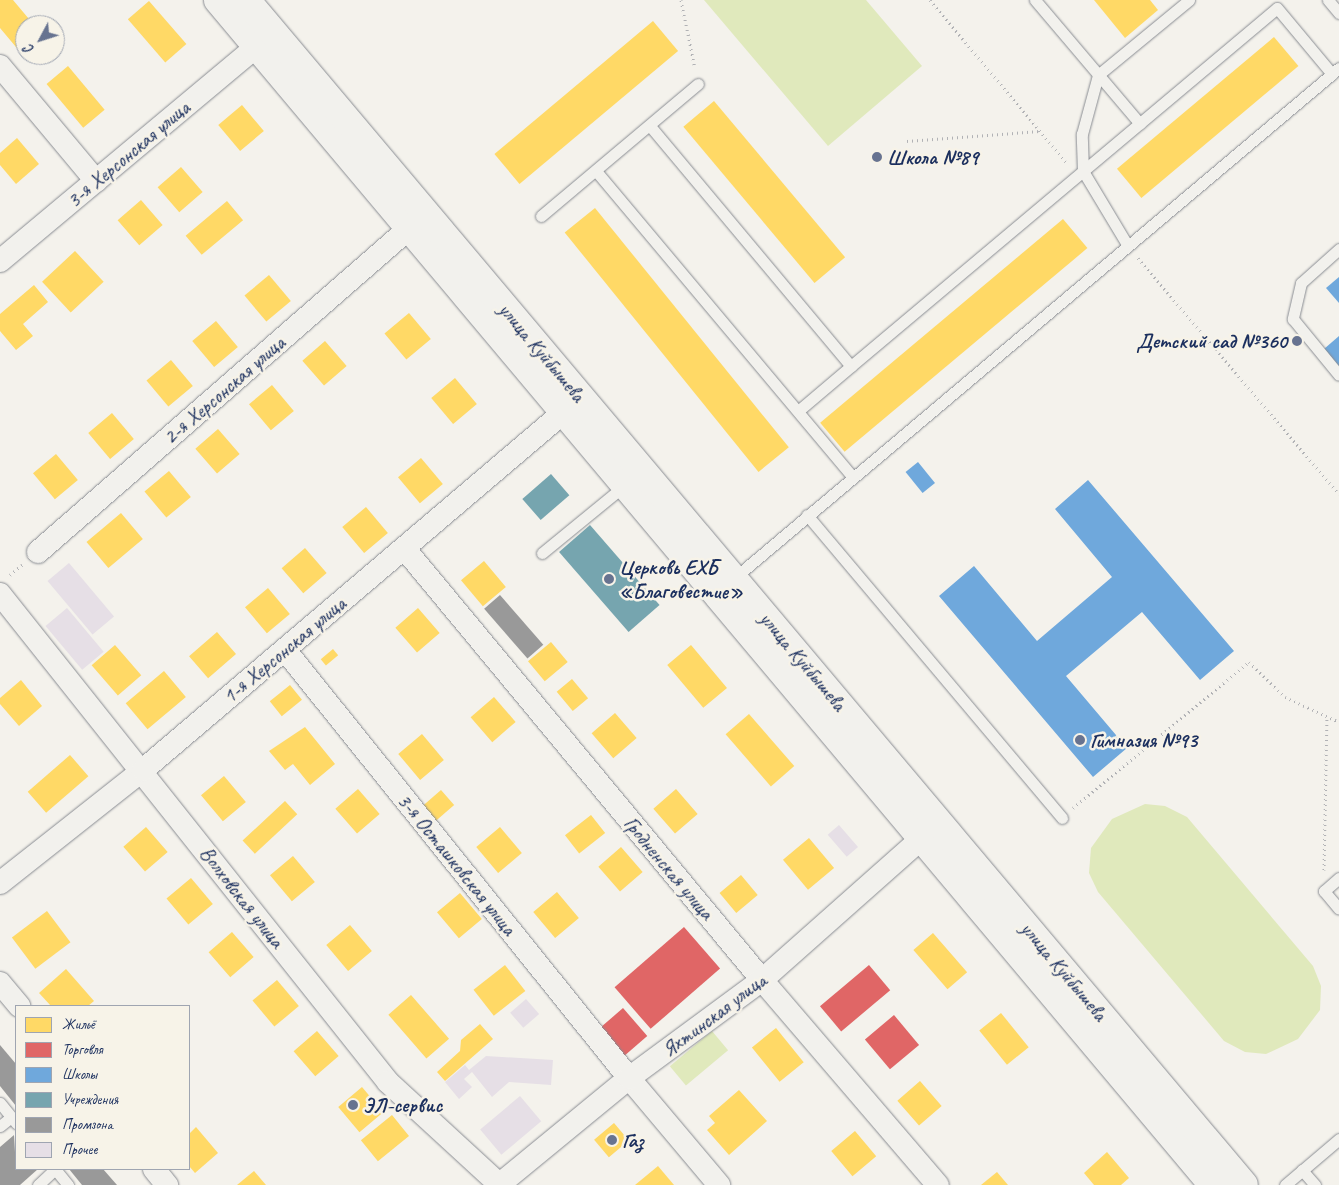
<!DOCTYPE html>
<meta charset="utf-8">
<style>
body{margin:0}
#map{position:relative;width:1339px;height:1185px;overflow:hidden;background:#f4f2ec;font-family:Caveat,sans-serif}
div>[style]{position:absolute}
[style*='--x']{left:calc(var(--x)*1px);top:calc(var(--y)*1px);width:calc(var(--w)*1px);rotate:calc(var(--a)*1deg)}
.green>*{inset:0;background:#e0e9bc;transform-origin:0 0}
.homes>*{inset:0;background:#ffd966;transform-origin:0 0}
.shops>*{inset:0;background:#e06666;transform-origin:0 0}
.schools>*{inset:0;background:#6fa8dc;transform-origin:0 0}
.public>*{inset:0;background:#76a5af;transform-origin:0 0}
.industry>*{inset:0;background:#999;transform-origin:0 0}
.building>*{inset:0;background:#e6dfe6;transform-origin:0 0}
.path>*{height:3px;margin-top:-1.5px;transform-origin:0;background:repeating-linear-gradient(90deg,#b1b2b5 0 1px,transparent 0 5px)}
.roads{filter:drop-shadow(0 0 1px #898c92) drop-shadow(0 0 1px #898c92)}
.service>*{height:11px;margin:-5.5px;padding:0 5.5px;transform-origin:5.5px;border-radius:5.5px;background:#f2f1ed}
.minor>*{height:22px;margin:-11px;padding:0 11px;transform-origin:11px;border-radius:11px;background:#f2f1ed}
.secondary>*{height:28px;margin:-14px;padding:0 14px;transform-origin:14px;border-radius:14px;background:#f2f1ed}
.dots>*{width:14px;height:14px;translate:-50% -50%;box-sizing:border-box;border:2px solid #f7f3e8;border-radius:50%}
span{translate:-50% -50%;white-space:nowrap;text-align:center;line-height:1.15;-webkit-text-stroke:5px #f7f3e8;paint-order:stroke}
.street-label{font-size:21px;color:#1b2f5e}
.poi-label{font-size:21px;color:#1b2f5e;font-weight:700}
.left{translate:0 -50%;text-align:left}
.right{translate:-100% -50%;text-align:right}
.legend{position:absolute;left:15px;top:1005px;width:175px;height:165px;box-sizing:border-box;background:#f7f3e8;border:1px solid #9fa5b1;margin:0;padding:6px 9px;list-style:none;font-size:15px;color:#1b2f5e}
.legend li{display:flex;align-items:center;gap:10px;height:25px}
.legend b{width:25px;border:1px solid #9fa5b1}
.north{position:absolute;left:15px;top:15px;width:50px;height:50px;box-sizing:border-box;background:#f7f3e8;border:1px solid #9fa5b1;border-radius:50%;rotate:230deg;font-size:14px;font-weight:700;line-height:20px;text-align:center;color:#1b2f5e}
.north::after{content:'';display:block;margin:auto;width:18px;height:22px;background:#677390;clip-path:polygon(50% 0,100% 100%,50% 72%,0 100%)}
</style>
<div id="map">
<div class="green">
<i style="clip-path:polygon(704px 0,866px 0,922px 66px,828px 146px)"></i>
<i style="clip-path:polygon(1145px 804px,1165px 806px,1187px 817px,1313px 966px,1321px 986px,1320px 1010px,1298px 1039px,1266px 1054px,1245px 1052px,1224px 1041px,1098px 892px,1089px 873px,1091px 848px,1112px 819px)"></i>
<i style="left:712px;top:1031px;width:25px;height:55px;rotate:50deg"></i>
</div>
<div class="homes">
<i style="clip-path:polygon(0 0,13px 0,34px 25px,25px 25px,25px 50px,21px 53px,0 28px)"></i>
<i style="clip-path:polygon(1094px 0,1150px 0,1158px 10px,1125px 38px)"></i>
<i style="left:149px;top:1px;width:57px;height:28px;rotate:49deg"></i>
<i style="left:653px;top:21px;width:39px;height:207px;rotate:50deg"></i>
<i style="left:1274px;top:37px;width:38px;height:205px;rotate:50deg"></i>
<i style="left:68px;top:66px;width:57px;height:28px;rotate:50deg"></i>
<i style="left:714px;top:101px;width:204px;height:40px;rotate:50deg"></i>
<i style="left:242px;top:105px;width:34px;height:31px;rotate:50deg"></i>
<i style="clip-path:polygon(17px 138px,39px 164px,16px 184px,0 165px,0 153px)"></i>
<i style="left:181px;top:167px;width:33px;height:31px;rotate:49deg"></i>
<i style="left:141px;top:200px;width:33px;height:31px;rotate:49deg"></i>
<i style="left:227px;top:201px;width:25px;height:54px;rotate:50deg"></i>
<i style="left:595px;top:208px;width:308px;height:39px;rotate:51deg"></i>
<i style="left:1063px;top:219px;width:38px;height:317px;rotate:50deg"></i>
<i style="left:75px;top:251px;width:42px;height:45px;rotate:47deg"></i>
<i style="left:269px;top:275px;width:34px;height:32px;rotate:50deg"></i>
<i style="clip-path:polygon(34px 285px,48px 302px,23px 324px,33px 336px,16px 350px,0 331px,0 314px)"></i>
<i style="left:409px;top:313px;width:34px;height:32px;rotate:50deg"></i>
<i style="left:216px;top:321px;width:34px;height:31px;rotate:50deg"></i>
<i style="left:325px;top:341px;width:33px;height:30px;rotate:49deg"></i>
<i style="left:171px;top:360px;width:34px;height:32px;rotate:50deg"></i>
<i style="left:455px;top:378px;width:34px;height:31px;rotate:50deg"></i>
<i style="left:272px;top:385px;width:34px;height:30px;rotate:50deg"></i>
<i style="left:112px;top:413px;width:34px;height:31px;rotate:50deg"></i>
<i style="left:218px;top:429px;width:33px;height:30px;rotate:49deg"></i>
<i style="left:56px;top:454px;width:34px;height:30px;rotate:50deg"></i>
<i style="left:421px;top:458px;width:34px;height:30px;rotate:50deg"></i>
<i style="left:169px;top:471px;width:34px;height:32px;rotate:50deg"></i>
<i style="left:366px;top:507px;width:34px;height:31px;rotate:50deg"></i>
<i style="left:121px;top:513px;width:34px;height:45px;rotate:50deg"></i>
<i style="left:305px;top:548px;width:33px;height:31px;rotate:49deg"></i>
<i style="left:484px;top:561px;width:34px;height:30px;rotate:50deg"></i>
<i style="left:268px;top:588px;width:34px;height:30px;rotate:50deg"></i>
<i style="left:418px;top:608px;width:33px;height:30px;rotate:49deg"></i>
<i style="left:217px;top:632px;width:29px;height:37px;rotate:49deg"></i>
<i style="left:551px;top:642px;width:26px;height:30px;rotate:50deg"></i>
<i style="left:115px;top:645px;width:40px;height:31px;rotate:49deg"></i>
<i style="left:691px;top:645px;width:56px;height:31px;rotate:50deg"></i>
<i style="left:333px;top:649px;width:8px;height:16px;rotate:50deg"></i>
<i style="left:164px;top:671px;width:34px;height:50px;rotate:50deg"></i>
<i style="left:572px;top:679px;width:25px;height:20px;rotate:50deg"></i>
<i style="clip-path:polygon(21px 680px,42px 706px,19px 726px,0 704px,0 698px)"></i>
<i style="left:290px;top:685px;width:19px;height:26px;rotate:51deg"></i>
<i style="left:494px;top:697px;width:33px;height:31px;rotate:49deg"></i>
<i style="left:615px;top:713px;width:33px;height:31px;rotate:49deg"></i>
<i style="left:749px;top:714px;width:69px;height:31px;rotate:49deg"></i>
<i style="clip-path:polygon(305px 727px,335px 764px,310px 785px,293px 764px,285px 770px,269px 751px)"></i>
<i style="left:422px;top:734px;width:34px;height:31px;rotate:50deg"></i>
<i style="left:70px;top:755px;width:28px;height:56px;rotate:49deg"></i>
<i style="left:224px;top:776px;width:34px;height:30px;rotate:50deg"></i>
<i style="left:358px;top:789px;width:33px;height:30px;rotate:49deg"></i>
<i style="left:676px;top:789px;width:33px;height:30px;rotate:49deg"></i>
<i style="left:441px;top:790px;width:20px;height:29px;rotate:49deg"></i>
<i style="left:285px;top:801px;width:18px;height:58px;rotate:47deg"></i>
<i style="left:591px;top:815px;width:23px;height:33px;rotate:52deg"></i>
<i style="left:146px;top:827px;width:33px;height:30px;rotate:49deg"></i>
<i style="left:500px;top:827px;width:34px;height:31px;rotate:50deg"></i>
<i style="left:809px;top:838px;width:39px;height:34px;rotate:50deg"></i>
<i style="left:621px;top:847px;width:33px;height:30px;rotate:49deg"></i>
<i style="left:293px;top:856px;width:34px;height:30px;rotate:50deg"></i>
<i style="left:741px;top:875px;width:26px;height:28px;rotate:50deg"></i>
<i style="left:191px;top:878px;width:34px;height:32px;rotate:50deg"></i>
<i style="left:557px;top:892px;width:34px;height:31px;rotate:50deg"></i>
<i style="left:460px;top:893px;width:34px;height:30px;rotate:50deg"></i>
<i style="left:47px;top:911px;width:39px;height:44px;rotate:53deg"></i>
<i style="left:350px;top:925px;width:34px;height:31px;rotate:50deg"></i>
<i style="left:232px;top:932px;width:33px;height:31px;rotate:49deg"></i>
<i style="left:933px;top:933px;width:52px;height:26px;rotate:49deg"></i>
<i style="left:505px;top:965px;width:33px;height:40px;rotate:52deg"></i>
<i style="clip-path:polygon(66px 969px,94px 1001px,88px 1006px,51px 1006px,39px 993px)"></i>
<i style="left:277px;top:980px;width:34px;height:32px;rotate:50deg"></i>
<i style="left:411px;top:995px;width:58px;height:30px;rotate:49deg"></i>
<i style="left:1001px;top:1013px;width:44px;height:28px;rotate:51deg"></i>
<i style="clip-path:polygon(480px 1024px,493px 1039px,445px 1081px,437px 1072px,460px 1051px,461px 1040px)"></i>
<i style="left:776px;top:1028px;width:44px;height:31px;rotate:51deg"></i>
<i style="left:317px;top:1031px;width:33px;height:31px;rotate:49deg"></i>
<i style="left:920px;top:1081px;width:33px;height:30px;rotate:49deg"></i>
<i style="left:362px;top:1087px;width:33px;height:31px;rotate:50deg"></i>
<i style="clip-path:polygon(739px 1090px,767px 1121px,729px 1155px,707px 1130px,715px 1123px,709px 1116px)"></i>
<i style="left:392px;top:1115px;width:27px;height:40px;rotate:51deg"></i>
<i style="left:614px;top:1123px;width:23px;height:26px;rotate:50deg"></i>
<i style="clip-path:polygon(196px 1127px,218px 1153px,195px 1173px,189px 1166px,189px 1134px)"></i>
<i style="left:855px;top:1131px;width:33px;height:31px;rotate:50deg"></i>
<i style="clip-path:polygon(1107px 1152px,1129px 1178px,1121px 1185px,1094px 1185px,1084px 1173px)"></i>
<i style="clip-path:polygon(658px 1166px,674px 1185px,635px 1185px)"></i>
<i style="clip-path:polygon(254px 1171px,266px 1185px,237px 1185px)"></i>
<i style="clip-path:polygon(997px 1172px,1008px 1185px,981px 1185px)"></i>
</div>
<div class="shops">
<i style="left:684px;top:927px;width:55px;height:92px;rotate:49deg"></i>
<i style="left:869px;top:965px;width:33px;height:64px;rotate:50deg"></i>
<i style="left:623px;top:1008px;width:37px;height:31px;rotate:49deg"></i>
<i style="left:894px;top:1015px;width:39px;height:38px;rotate:50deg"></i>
</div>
<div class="schools">
<i style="clip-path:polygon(1339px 277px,1339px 303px,1326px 288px)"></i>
<i style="clip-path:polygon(1339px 336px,1339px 366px,1324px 349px)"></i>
<i style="left:918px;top:462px;width:27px;height:16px;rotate:51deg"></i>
<i style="clip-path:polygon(1088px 480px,1234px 651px,1200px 680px,1142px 612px,1066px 676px,1127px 748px,1093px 777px,939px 596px,974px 566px,1037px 641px,1112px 577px,1055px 509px)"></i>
</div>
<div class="public">
<i style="left:551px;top:474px;width:28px;height:38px;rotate:49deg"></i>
<i style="left:590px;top:525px;width:106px;height:41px;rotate:49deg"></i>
</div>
<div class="industry">
<i style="left:500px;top:595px;width:66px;height:21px;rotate:49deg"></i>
<i style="clip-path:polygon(0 1045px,16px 1064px,16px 1106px,0 1086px)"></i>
<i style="clip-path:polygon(14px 1135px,16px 1169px,38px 1169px,20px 1185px,0 1185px,0 1147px)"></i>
<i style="clip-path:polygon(69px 1169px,103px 1169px,117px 1185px,82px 1185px)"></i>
</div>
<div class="building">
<i style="left:69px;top:563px;width:70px;height:28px;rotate:50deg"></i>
<i style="left:67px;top:608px;width:57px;height:28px;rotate:50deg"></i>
<i style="left:839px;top:825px;width:29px;height:15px;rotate:49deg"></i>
<i style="left:526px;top:999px;width:20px;height:21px;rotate:49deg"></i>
<i style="clip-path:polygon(486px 1056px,553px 1060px,551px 1085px,509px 1082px,492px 1097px,472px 1072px,464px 1079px,472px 1087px,459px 1099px,445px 1082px,465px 1065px,469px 1070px)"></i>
<i style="left:520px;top:1096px;width:33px;height:52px;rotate:50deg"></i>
</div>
<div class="path">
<i style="--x:681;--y:0;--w:69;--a:78.4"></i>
<i style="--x:930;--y:0;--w:212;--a:50"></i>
<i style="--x:907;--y:141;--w:133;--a:-4.3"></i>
<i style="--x:1138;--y:258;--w:310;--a:49.6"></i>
<i style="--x:10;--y:575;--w:16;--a:-40"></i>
<i style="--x:1073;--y:808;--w:229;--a:-39.7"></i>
<i style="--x:1249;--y:662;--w:50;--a:44.2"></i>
<i style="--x:1285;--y:697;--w:60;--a:24.8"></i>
<i style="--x:1324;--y:870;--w:152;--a:-88.9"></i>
</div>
<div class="roads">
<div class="service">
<i style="--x:1035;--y:0;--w:162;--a:49.7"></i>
<i style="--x:1328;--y:0;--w:17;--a:50"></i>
<i style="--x:650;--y:126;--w:313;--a:50.1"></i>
<i style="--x:851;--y:366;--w:556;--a:-40.04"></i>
<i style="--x:1277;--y:8;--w:86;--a:50.2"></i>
<i style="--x:596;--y:171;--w:400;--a:50"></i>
<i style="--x:541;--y:216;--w:205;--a:-40.1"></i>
<i style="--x:1128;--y:246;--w:87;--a:-121"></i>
<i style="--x:1083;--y:171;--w:37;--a:-92"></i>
<i style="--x:1082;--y:134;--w:61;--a:-74.8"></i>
<i style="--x:1098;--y:75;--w:118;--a:-39.5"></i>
<i style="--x:1339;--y:249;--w:51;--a:138.2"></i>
<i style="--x:1301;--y:283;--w:37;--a:103"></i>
<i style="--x:1293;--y:319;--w:72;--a:50.6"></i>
<i style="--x:798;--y:411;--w:70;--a:-40.3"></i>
<i style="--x:807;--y:515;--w:396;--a:49.9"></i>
<i style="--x:542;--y:553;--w:107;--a:-39.3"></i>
<i style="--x:733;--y:579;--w:793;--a:-40.14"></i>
<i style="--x:1339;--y:878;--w:20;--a:139"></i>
<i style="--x:1324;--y:891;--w:23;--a:50"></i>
<i style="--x:0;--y:1103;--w:26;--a:51"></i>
<i style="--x:0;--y:1126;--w:14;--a:-39"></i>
<i style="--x:55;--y:1169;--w:21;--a:51"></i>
<i style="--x:1302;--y:1170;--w:20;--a:49"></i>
<i style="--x:38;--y:1185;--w:23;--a:-43"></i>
<i style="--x:1285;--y:1185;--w:71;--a:-40.4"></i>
</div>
<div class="minor">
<i style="--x:0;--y:66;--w:150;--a:50.1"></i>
<i style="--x:0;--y:261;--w:335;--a:-39.9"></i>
<i style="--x:404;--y:548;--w:561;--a:50.35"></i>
<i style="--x:762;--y:980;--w:270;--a:49.4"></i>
<i style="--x:38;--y:552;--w:493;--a:-41.1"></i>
<i style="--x:0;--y:594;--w:623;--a:51.51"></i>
<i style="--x:388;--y:1082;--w:152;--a:42.6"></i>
<i style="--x:285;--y:650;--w:549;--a:51.21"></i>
<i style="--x:629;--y:1078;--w:140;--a:49.9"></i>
<i style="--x:0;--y:883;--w:182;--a:-38.3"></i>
<i style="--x:143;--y:770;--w:553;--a:-40.38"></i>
<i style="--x:0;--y:983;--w:30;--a:50"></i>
<i style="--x:154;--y:1169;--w:21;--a:51"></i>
<i style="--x:500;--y:1184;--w:167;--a:-39.4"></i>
<i style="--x:629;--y:1078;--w:165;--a:-36.4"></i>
<i style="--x:762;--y:980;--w:214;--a:-41.6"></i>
</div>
<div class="secondary">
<i style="--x:218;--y:0;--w:1547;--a:49.98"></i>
<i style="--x:246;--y:0;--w:1549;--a:49.9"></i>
</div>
</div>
<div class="dots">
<i style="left:877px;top:157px;background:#677390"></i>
<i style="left:1297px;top:341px;background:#677390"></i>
<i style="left:609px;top:579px;background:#677390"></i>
<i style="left:1080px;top:740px;background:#677390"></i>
<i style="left:353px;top:1105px;background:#677390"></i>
<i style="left:612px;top:1140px;background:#677390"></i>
</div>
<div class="street-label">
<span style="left:128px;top:154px;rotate:-40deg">3-я Херсонская улица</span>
<span style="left:542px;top:352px;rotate:50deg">улица Куйбышева</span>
<span style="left:224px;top:390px;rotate:-41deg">2-я Херсонская улица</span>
<span style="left:284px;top:650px;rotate:-40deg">1-я Херсонская улица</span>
<span style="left:803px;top:661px;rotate:50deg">улица Куйбышева</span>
<span style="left:457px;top:864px;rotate:51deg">3-я Осташковская улица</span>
<span style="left:669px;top:868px;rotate:50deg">Гродненская улица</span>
<span style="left:242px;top:897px;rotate:52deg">Волховская улица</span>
<span style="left:1064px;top:971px;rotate:50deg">улица Куйбышева</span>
<span style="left:714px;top:1015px;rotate:-37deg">Яхтинская улица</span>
</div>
<div class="poi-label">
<span class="left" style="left:887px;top:157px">Школа №89</span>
<span class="right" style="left:1287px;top:341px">Детский сад №360</span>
<span class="left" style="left:619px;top:579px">Церковь ЕХБ<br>«Благовестие»</span>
<span class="left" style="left:1090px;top:740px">Гимназия №93</span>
<span class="left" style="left:363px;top:1105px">ЭЛ-сервис</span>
<span class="left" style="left:622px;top:1140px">Газ</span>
</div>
<ul class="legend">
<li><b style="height:14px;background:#ffd966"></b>Жильё</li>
<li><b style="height:14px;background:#e06666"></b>Торговля</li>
<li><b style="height:14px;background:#6fa8dc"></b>Школы</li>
<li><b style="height:14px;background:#76a5af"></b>Учреждения</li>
<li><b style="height:14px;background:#999"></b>Промзона</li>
<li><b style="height:14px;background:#e6dfe6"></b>Прочее</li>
</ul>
<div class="north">С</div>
</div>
